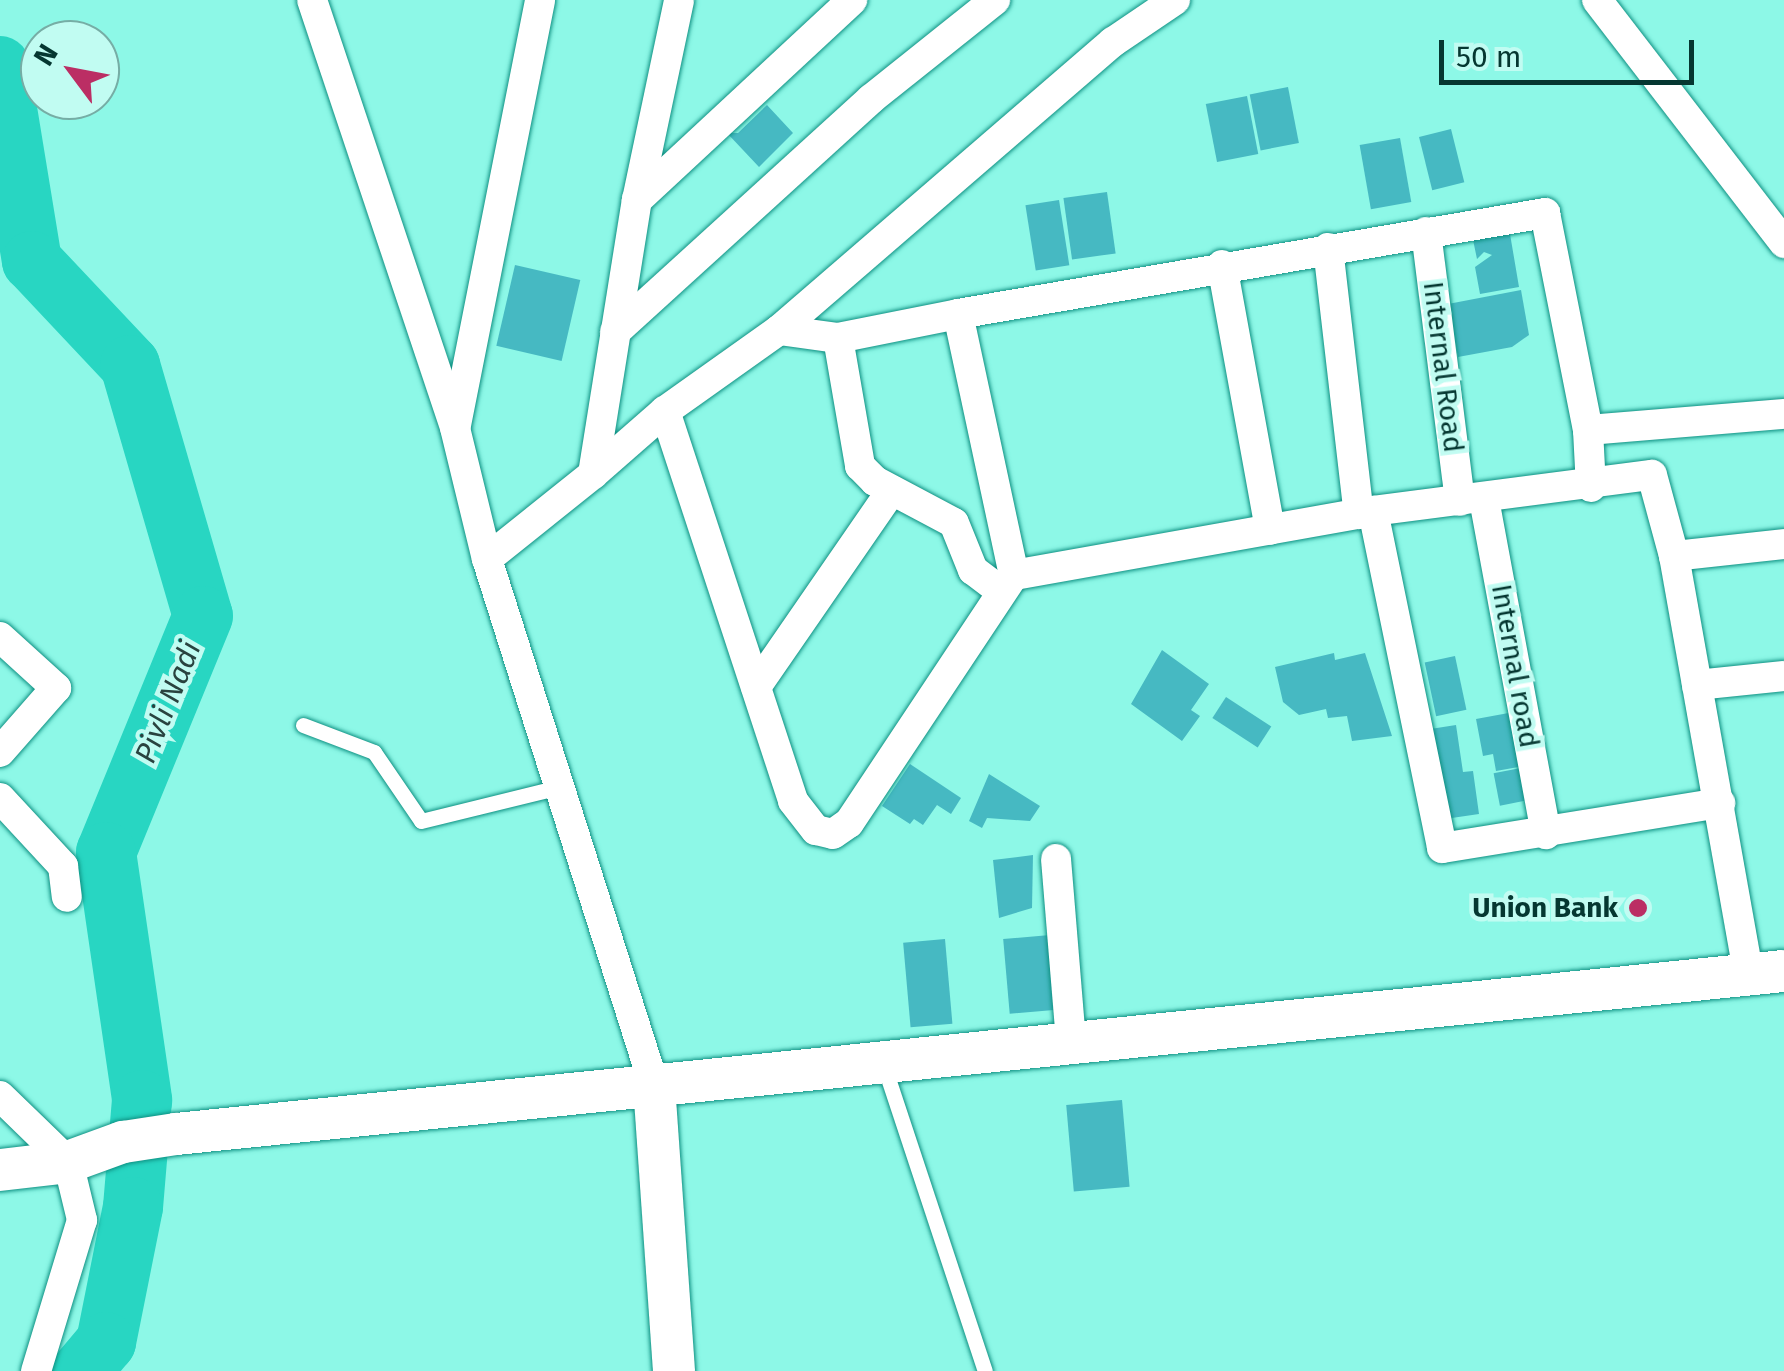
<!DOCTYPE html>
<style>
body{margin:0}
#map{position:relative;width:1784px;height:1371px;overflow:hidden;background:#8df8e7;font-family:"Fira Sans",sans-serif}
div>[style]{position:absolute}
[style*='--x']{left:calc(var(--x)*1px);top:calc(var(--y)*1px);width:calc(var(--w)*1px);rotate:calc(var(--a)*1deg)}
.river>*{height:60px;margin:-30px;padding:0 30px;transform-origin:30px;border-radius:30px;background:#28d6c2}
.building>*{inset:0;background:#46b9c2;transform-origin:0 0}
.roads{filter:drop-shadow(0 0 2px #0e9082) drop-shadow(0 0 2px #0e9082)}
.lane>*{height:15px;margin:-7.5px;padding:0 7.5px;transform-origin:7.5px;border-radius:7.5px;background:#fff}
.street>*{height:30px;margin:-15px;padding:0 15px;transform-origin:15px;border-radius:15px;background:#fff}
.secondary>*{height:42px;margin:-21px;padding:0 21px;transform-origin:21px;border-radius:21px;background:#fff}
.dots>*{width:28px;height:28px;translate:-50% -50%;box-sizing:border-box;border:5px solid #c1fcf2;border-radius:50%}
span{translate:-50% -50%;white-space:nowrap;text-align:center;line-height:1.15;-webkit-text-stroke:9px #c1fcf2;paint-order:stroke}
.street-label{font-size:28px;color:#053731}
.poi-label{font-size:28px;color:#053731;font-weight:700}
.right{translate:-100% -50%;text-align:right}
.water-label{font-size:30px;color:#29433f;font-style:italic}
.north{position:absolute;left:20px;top:20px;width:100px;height:100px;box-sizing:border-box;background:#c1fcf2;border:2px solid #76ada5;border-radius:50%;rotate:302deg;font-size:28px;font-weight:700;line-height:40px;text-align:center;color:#053731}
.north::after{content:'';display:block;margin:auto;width:35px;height:45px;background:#bb2e64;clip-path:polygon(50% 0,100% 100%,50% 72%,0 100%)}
.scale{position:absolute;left:1439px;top:40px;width:255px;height:45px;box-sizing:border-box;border:5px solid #053731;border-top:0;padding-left:12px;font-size:30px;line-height:35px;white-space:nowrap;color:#053731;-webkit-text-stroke:8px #c1fcf2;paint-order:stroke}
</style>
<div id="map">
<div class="river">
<i style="--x:0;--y:66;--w:198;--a:80.7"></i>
<i style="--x:32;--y:261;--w:143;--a:46.7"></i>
<i style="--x:130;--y:365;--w:261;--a:73.8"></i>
<i style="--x:203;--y:616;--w:255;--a:112.3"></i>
<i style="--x:106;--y:852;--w:251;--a:81.7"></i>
<i style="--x:142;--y:1100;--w:107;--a:94.8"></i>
<i style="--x:133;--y:1207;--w:138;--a:101.3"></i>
<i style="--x:106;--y:1342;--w:38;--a:130"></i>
</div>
<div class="building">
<i style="left:1288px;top:87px;width:57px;height:39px;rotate:79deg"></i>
<i style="left:1247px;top:96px;width:59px;height:42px;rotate:79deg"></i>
<i style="clip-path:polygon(767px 105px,793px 133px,759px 167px,727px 133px,738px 133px)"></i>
<i style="left:1451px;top:129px;width:55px;height:33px;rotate:76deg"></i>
<i style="left:1400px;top:138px;width:65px;height:41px;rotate:80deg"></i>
<i style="left:1107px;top:192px;width:62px;height:44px;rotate:82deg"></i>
<i style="left:1059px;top:200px;width:66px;height:34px;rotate:81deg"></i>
<i style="clip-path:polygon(1509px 228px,1519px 287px,1480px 294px,1475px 267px,1492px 255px,1484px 252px,1477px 259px,1472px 235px)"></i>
<i style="left:515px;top:265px;width:67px;height:83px;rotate:13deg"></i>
<i style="clip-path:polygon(1521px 290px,1529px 335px,1512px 347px,1458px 357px,1448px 304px)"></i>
<i style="clip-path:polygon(1162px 650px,1209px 684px,1191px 710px,1200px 716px,1182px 741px,1131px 704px)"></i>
<i style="clip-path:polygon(1334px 653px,1335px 660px,1365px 653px,1392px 736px,1352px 741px,1347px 716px,1328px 718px,1326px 709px,1299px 715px,1283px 702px,1275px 667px)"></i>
<i style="left:1455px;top:656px;width:55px;height:31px;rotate:78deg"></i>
<i style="left:1226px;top:697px;width:54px;height:25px;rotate:33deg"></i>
<i style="clip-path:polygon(1514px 712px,1524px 766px,1496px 771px,1493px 754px,1483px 756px,1476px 719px)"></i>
<i style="clip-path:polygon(1456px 725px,1463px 772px,1473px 771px,1479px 814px,1438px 820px,1424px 730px)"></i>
<i style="clip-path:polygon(910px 764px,961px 798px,951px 814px,937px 805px,923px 825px,914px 819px,910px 824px,882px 806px)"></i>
<i style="left:1526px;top:767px;width:33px;height:33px;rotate:79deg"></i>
<i style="clip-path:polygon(989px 774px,1040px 806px,1030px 821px,987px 818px,982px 828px,969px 821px)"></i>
<i style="clip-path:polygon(1033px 855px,1032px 908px,999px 918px,993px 860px)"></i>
<i style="left:1050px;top:935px;width:75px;height:47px;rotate:85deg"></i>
<i style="left:945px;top:939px;width:85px;height:42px;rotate:85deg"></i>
<i style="left:1122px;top:1100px;width:87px;height:56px;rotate:85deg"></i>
</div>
<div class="roads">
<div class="lane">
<i style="--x:303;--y:725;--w:76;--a:20.8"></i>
<i style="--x:374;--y:752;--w:83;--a:55.7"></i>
<i style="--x:421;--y:821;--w:142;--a:-13.8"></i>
<i style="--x:884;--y:1066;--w:321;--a:71.7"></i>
</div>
<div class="street">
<i style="--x:312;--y:0;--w:451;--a:71.5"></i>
<i style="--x:455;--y:428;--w:135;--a:76.3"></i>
<i style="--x:487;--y:559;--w:552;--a:72.39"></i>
<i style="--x:1597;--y:0;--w:307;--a:52.4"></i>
<i style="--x:637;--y:200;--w:204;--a:-78.1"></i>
<i style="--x:1426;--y:232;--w:271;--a:82.8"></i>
<i style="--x:1328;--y:248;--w:268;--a:83.4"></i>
<i style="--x:1222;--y:265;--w:269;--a:79.7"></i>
<i style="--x:958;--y:314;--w:596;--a:-9.76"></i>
<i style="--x:1545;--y:213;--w:221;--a:78.8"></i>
<i style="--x:1588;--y:430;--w:57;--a:87"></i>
<i style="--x:779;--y:330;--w:60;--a:7.7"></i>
<i style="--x:838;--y:338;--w:122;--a:-11.3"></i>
<i style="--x:958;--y:314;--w:267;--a:77.9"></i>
<i style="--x:1014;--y:575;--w:365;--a:-10.1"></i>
<i style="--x:1373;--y:511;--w:281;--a:-7.4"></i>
<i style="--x:1652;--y:475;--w:84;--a:74.8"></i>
<i style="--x:1674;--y:556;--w:426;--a:79.9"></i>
<i style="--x:615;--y:332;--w:346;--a:-42.3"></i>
<i style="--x:871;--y:99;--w:159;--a:-38.6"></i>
<i style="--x:838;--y:338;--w:130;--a:80.2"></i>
<i style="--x:860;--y:466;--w:21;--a:45"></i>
<i style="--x:875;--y:481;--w:89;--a:28"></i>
<i style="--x:954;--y:523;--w:51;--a:68"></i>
<i style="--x:973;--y:570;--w:36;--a:37"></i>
<i style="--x:665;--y:411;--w:410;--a:71.8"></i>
<i style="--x:793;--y:801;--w:37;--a:52"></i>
<i style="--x:816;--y:830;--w:17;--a:13"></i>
<i style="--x:833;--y:834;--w:19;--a:-35"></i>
<i style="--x:849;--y:823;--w:298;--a:-56.4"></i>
<i style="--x:456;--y:425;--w:433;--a:-78.8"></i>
<i style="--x:1588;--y:430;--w:197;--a:-4.7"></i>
<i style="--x:593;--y:474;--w:96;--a:-41.2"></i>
<i style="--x:665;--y:411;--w:140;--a:-35.4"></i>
<i style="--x:779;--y:330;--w:441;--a:-40.8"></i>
<i style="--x:1113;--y:42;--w:75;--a:-34.1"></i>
<i style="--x:1484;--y:499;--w:341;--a:79.5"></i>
<i style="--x:1373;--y:511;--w:344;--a:78.4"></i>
<i style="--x:1442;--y:848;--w:282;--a:-9.2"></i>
<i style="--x:1674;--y:556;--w:111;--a:-6.2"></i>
<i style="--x:487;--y:559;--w:136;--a:-38.7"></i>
<i style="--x:593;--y:474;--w:278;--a:-80.9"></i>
<i style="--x:637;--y:200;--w:294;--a:-42.9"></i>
<i style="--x:0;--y:637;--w:76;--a:42.3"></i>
<i style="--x:56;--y:688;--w:85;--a:131.2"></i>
<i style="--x:1697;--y:685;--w:87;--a:-5.9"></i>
<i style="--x:756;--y:687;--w:239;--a:-55.4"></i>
<i style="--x:0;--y:798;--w:93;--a:47.2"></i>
<i style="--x:63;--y:866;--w:31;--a:83"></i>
<i style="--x:1056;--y:859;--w:185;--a:85.3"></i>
<i style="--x:0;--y:1096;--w:95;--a:44.1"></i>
<i style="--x:68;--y:1162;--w:60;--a:76.4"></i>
<i style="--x:82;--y:1220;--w:158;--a:106.9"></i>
</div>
<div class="secondary">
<i style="--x:654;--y:1085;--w:287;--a:86"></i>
<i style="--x:0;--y:1170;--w:68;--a:-6.7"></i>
<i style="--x:68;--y:1162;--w:59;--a:-20"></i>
<i style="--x:123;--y:1142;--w:54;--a:-8.6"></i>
<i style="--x:176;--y:1134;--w:1616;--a:-5.79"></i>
</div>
</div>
<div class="dots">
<i style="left:1638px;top:908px;background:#bb2e64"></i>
</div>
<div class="street-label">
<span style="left:1443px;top:367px;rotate:83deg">Internal Road</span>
<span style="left:1515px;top:666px;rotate:80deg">Internal road</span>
</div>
<div class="poi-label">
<span class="right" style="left:1618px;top:908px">Union Bank</span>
</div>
<div class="water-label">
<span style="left:168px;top:702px;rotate:-68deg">Pivli Nadi</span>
</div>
<div class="north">N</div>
<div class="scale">50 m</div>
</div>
